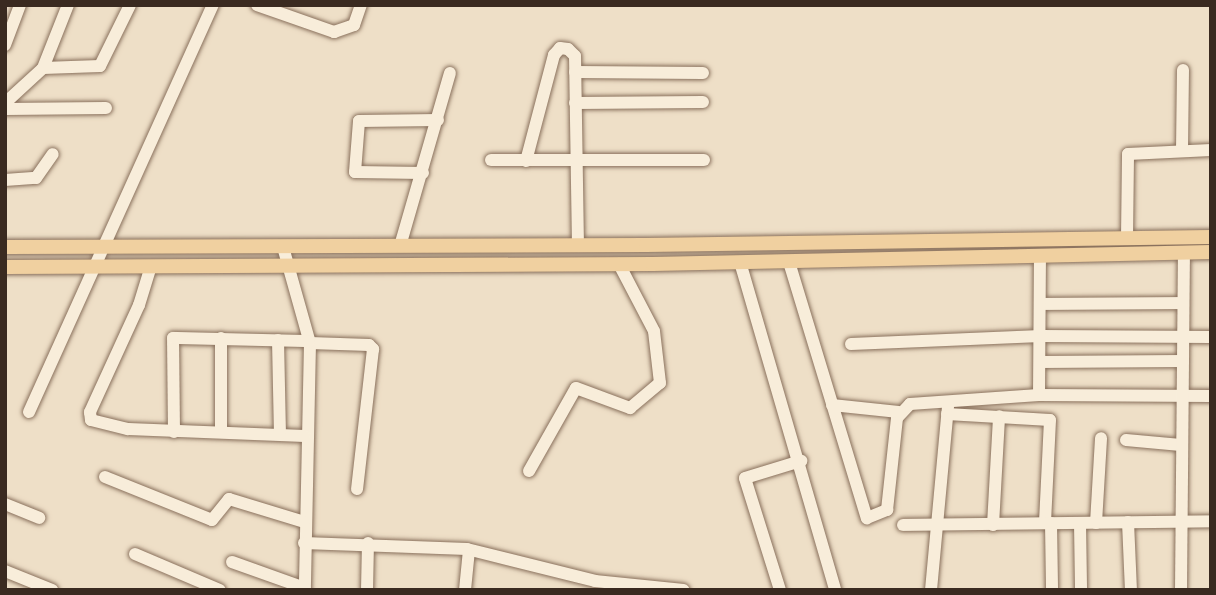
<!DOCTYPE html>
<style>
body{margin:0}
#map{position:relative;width:1216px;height:595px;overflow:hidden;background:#eedfc7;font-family:Bitter,serif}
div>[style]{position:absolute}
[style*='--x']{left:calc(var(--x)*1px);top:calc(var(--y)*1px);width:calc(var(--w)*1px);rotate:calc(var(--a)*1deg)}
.roads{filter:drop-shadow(0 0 2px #89705c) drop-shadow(0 0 2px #89705c)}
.minor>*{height:12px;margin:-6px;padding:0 6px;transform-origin:6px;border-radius:6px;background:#f8edda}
.major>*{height:14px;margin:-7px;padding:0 7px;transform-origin:7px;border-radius:7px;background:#f0d0a0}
span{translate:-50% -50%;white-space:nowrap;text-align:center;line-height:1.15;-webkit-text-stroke:5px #f5ead6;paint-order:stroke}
.frame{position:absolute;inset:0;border:7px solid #3a2a20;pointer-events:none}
</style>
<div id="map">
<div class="roads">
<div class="minor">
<i style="--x:257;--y:5;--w:82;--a:19.3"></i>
<i style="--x:334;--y:32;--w:21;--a:-19"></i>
<i style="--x:354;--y:25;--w:21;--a:-71"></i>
<i style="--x:5;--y:45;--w:43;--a:-69.4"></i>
<i style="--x:43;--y:68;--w:57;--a:-2"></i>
<i style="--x:100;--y:66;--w:68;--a:-63.8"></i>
<i style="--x:575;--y:72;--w:128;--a:0.4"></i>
<i style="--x:5;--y:103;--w:52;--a:-42.6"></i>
<i style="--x:43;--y:68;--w:68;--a:-68.4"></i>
<i style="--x:575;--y:103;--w:128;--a:-0.4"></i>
<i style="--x:5;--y:109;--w:101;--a:-0.6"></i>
<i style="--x:1182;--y:151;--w:81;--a:-89.3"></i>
<i style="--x:491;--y:160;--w:213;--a:0"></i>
<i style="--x:526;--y:161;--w:110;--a:-75.2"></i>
<i style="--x:554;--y:55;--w:9;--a:-49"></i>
<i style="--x:560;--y:48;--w:8;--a:7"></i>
<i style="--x:568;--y:49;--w:10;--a:45"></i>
<i style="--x:575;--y:56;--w:189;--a:89.1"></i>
<i style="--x:423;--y:173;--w:68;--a:-179.2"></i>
<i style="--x:355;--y:172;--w:51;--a:-85.5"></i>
<i style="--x:359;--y:121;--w:79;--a:-0.7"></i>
<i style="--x:5;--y:180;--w:31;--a:-4"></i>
<i style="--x:36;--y:178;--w:29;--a:-55"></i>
<i style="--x:1127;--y:238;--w:84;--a:-89.3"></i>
<i style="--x:1128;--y:154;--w:83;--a:-2.8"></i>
<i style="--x:400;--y:246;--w:180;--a:-73.9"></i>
<i style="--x:283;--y:247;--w:100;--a:74.3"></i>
<i style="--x:310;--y:343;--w:247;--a:91.2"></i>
<i style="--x:740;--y:262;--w:341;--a:73.8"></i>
<i style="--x:789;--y:262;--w:268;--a:73.1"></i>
<i style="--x:867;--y:518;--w:22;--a:-22"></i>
<i style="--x:887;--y:510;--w:93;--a:-83.8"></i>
<i style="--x:897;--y:418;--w:19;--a:-47"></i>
<i style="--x:910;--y:404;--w:129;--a:-4"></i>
<i style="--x:1039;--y:395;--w:172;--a:0.3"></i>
<i style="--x:151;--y:266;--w:41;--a:107.1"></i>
<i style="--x:139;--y:305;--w:118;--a:114.6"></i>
<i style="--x:90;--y:412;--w:8;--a:83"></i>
<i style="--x:91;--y:420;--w:38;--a:14"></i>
<i style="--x:128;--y:429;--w:177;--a:2.3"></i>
<i style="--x:1041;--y:304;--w:142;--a:-0.4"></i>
<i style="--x:278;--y:340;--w:94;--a:88.8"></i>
<i style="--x:310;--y:343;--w:59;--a:1.9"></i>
<i style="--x:369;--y:345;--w:6;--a:45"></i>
<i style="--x:373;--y:349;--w:141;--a:96.5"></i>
<i style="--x:851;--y:344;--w:190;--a:-2.4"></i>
<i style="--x:1041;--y:336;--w:170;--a:0.3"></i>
<i style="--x:1040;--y:362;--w:142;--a:-0.4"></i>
<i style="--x:1039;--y:395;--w:139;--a:-89.6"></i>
<i style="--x:832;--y:405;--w:67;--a:6"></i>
<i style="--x:29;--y:412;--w:447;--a:-65.7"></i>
<i style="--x:947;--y:414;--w:103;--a:3.3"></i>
<i style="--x:1050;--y:420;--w:103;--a:92.8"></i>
<i style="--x:174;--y:432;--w:94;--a:-90.6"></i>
<i style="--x:173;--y:338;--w:136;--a:1.3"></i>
<i style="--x:221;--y:432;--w:94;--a:-90"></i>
<i style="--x:1126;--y:440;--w:55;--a:5.2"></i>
<i style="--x:529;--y:471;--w:95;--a:-60.5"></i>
<i style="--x:576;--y:388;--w:58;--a:20.3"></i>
<i style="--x:630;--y:408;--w:39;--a:-40"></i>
<i style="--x:660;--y:383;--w:52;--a:-96.6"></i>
<i style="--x:654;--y:331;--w:76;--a:-117.6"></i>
<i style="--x:105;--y:477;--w:115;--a:21.9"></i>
<i style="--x:212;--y:520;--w:27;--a:-51"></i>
<i style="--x:229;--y:499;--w:78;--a:17"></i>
<i style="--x:5;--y:504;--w:37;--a:22"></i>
<i style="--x:1128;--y:522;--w:68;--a:87.5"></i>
<i style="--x:1051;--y:523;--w:67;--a:89.1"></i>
<i style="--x:1080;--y:523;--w:67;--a:89.1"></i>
<i style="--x:1096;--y:523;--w:85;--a:-86.6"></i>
<i style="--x:903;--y:525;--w:308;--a:-0.7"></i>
<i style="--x:993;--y:525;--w:109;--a:-86.8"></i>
<i style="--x:304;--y:543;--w:163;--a:2.1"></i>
<i style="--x:467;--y:549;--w:132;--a:14"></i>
<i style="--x:595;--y:581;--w:89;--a:5.8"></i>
<i style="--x:135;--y:554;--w:92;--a:23"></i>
<i style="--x:232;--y:562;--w:77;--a:19.6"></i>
<i style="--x:5;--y:571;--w:51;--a:22"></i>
<i style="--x:367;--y:590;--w:47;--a:-88.8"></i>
<i style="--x:465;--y:590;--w:40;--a:-84.3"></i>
<i style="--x:780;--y:590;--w:117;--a:-107.4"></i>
<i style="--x:745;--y:478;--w:59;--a:-16.9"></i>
<i style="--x:931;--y:590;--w:186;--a:-84.7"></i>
<i style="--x:1181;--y:590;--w:337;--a:-89.5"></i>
</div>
<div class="major">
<i style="--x:5;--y:247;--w:641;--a:-0.18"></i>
<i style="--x:646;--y:245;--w:565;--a:-0.81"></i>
<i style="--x:5;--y:267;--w:648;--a:-0.27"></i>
<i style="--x:653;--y:264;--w:558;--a:-1.23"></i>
</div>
</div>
<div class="frame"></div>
</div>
